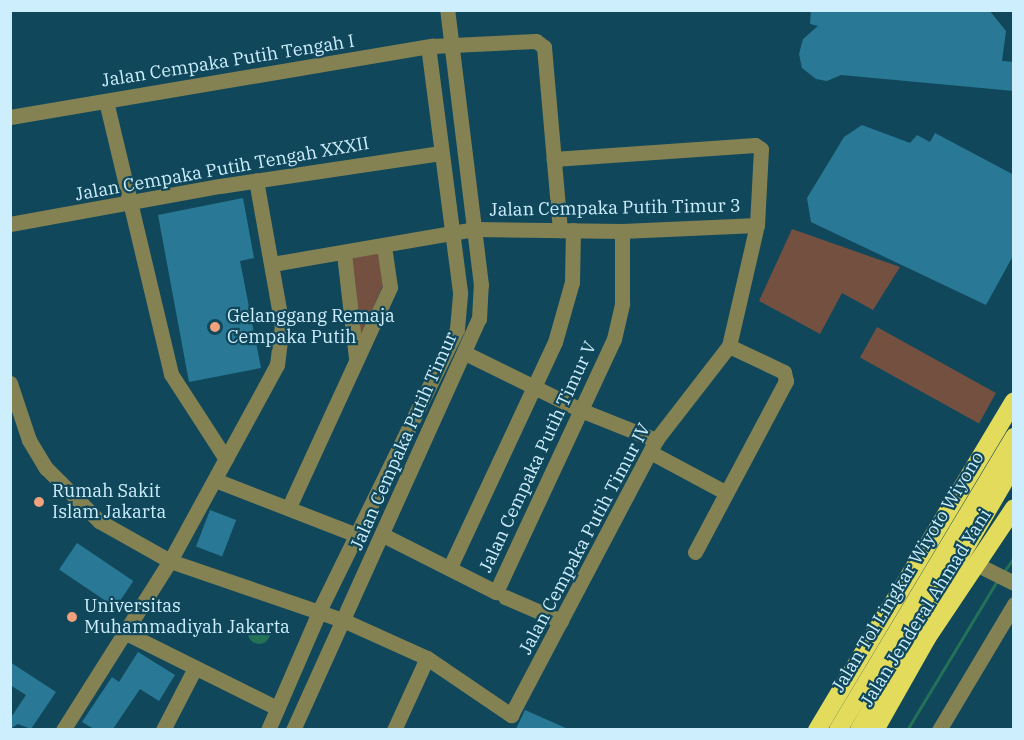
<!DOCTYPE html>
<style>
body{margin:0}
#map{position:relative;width:1024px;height:740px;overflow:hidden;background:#11475a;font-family:"IBM Plex Serif",serif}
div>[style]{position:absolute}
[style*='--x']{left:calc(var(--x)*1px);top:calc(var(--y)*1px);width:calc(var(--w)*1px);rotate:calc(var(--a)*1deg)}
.green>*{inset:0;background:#735040;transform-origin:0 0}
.water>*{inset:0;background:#237257}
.round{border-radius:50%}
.stream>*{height:3px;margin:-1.5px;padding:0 1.5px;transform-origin:1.5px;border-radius:1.5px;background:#237257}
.building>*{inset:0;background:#297996;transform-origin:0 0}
.minor>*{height:15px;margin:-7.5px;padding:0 7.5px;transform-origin:7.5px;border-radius:7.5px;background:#848253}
.highway>*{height:18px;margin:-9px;padding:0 9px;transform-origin:9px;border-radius:9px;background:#e2db5c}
.dots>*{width:16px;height:16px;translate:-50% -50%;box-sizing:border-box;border:3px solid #11475a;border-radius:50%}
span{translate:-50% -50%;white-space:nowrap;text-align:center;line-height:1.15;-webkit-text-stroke:4.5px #11475a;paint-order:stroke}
.street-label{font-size:18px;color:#cdeefd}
.poi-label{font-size:18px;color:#cdeefd}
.left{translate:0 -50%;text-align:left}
.frame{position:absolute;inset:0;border:12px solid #cdeefd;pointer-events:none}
</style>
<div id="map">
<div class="green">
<i style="clip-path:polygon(792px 229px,900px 267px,873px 310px,842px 293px,820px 334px,759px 301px)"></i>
<i style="clip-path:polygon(380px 253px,384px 283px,359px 340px,350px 257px)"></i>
<i style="left:877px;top:327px;width:136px;height:35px;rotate:29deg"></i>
</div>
<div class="water">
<i class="round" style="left:248px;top:622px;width:22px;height:22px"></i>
</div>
<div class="stream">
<i style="--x:1003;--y:573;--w:19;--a:-55"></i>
<i style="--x:907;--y:730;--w:174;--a:-58.9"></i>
</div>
<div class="building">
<i style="clip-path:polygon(811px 10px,989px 10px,1006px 31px,1002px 61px,1014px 62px,1014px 91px,841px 75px,827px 81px,816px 79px,802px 68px,799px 54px,803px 39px,818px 26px,810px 24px)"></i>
<i style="clip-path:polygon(862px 125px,910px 143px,917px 135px,930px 142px,935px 133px,1014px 175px,1014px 254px,986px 305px,811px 222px,807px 198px,844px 137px)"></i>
<i style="clip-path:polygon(243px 198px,254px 258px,240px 261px,261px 368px,189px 382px,158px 215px)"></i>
<i style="left:210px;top:510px;width:28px;height:39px;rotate:21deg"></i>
<i style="left:77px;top:543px;width:68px;height:32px;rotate:34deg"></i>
<i style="clip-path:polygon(138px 652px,175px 675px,159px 701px,140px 689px,113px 729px,94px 729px,82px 722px,112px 677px,119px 682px)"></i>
<i style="clip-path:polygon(10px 662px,56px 692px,31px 729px,18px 724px,10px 729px,10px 719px,26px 695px,10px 685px)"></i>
<i style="clip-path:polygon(525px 710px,568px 729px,516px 729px)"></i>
</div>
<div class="minor">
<i style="--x:106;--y:101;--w:281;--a:76.6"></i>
<i style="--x:171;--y:374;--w:101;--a:57.1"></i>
<i style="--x:10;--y:117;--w:428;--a:-9.6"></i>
<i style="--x:432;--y:46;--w:104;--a:-2.8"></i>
<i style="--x:536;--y:41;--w:10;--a:37"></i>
<i style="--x:544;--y:47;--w:184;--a:85"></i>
<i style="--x:10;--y:224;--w:213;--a:-10.3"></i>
<i style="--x:220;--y:186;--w:223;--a:-8.5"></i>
<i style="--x:344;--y:254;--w:105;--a:83.4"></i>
<i style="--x:272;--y:264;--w:205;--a:-9.8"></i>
<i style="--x:474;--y:229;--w:148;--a:0.8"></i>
<i style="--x:622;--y:231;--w:135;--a:-2.5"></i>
<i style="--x:467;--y:354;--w:129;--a:26.2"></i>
<i style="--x:583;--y:411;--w:79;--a:21.7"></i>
<i style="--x:10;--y:383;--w:60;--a:71.6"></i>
<i style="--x:29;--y:440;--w:33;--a:59"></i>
<i style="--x:46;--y:468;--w:75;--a:45"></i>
<i style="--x:99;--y:521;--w:81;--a:29.4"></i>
<i style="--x:170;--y:561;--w:185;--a:18.9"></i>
<i style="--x:345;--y:621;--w:90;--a:24.3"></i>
<i style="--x:427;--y:658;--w:102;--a:34.2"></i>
<i style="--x:511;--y:715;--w:311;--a:-62.2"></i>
<i style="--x:656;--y:440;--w:119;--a:-52.2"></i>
<i style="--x:729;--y:346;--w:124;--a:-77"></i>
<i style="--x:757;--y:225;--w:76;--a:-87"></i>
<i style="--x:761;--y:149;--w:7;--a:-146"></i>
<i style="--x:755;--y:145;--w:202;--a:176"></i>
<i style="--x:650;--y:452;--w:85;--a:28.1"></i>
<i style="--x:215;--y:480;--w:152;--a:21.2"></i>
<i style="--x:289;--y:507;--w:242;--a:-65.3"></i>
<i style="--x:390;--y:287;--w:41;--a:-98.3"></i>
<i style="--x:383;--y:535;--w:127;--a:26.8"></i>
<i style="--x:496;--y:592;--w:279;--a:-65"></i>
<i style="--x:614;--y:339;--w:37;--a:-77"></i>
<i style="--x:622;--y:303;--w:72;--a:-90"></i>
<i style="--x:695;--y:552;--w:194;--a:-62"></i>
<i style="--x:786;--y:381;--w:9;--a:-103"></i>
<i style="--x:784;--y:372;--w:61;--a:-154.7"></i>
<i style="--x:976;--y:564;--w:42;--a:26.6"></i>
<i style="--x:450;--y:567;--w:248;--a:-65"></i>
<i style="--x:555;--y:342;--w:62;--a:-74.2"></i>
<i style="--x:572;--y:282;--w:52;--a:-88.9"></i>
<i style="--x:505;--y:597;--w:61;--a:23.2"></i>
<i style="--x:126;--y:633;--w:169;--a:26.4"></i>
<i style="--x:63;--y:730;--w:200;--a:-57.7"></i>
<i style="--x:170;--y:561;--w:223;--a:-61.4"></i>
<i style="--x:277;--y:365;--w:39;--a:-83"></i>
<i style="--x:282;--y:326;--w:148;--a:-100.1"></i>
<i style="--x:163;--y:730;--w:70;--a:-62.7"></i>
<i style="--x:268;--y:730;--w:136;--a:-66.6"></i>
<i style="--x:322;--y:605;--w:307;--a:-63.9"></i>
<i style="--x:457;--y:329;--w:37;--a:-85"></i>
<i style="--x:460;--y:292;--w:247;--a:-97.4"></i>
<i style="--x:293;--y:730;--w:451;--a:-65.7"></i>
<i style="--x:479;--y:319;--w:34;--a:-87"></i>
<i style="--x:481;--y:285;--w:277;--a:-97"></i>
<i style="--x:394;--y:730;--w:79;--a:-65.4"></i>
<i style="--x:939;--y:730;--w:147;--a:-59.2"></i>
</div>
<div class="highway">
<i style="--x:817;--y:730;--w:383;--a:-59.1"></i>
<i style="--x:838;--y:730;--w:342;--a:-59"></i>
<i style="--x:859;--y:730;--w:307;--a:-59.7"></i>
<i style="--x:875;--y:730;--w:106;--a:-60.5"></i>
<i style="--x:927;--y:638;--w:156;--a:-56.2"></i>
</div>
<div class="dots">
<i style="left:215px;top:327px;background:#f1a17b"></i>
<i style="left:39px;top:502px;background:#f1a17b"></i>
<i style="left:72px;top:617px;background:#f1a17b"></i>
</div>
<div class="street-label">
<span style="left:228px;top:61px;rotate:-9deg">Jalan Cempaka Putih Tengah I</span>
<span style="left:222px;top:169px;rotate:-10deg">Jalan Cempaka Putih Tengah XXXII</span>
<span style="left:615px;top:208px;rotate:-1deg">Jalan Cempaka Putih Timur 3</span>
<span style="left:404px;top:441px;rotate:-66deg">Jalan Cempaka Putih Timur</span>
<span style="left:538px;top:457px;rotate:-65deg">Jalan Cempaka Putih Timur V</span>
<span style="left:585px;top:539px;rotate:-62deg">Jalan Cempaka Putih Timur IV</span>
<span style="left:908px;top:572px;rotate:-59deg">Jalan Tol Lingkar Wiyoto Wiyono</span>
<span style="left:926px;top:608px;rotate:-58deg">Jalan Jenderal Ahmad Yani</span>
</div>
<div class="poi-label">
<span class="left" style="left:227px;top:327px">Gelanggang Remaja<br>Cempaka Putih</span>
<span class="left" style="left:52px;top:502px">Rumah Sakit<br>Islam Jakarta</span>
<span class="left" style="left:84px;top:617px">Universitas<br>Muhammadiyah Jakarta</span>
</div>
<div class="frame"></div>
</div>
